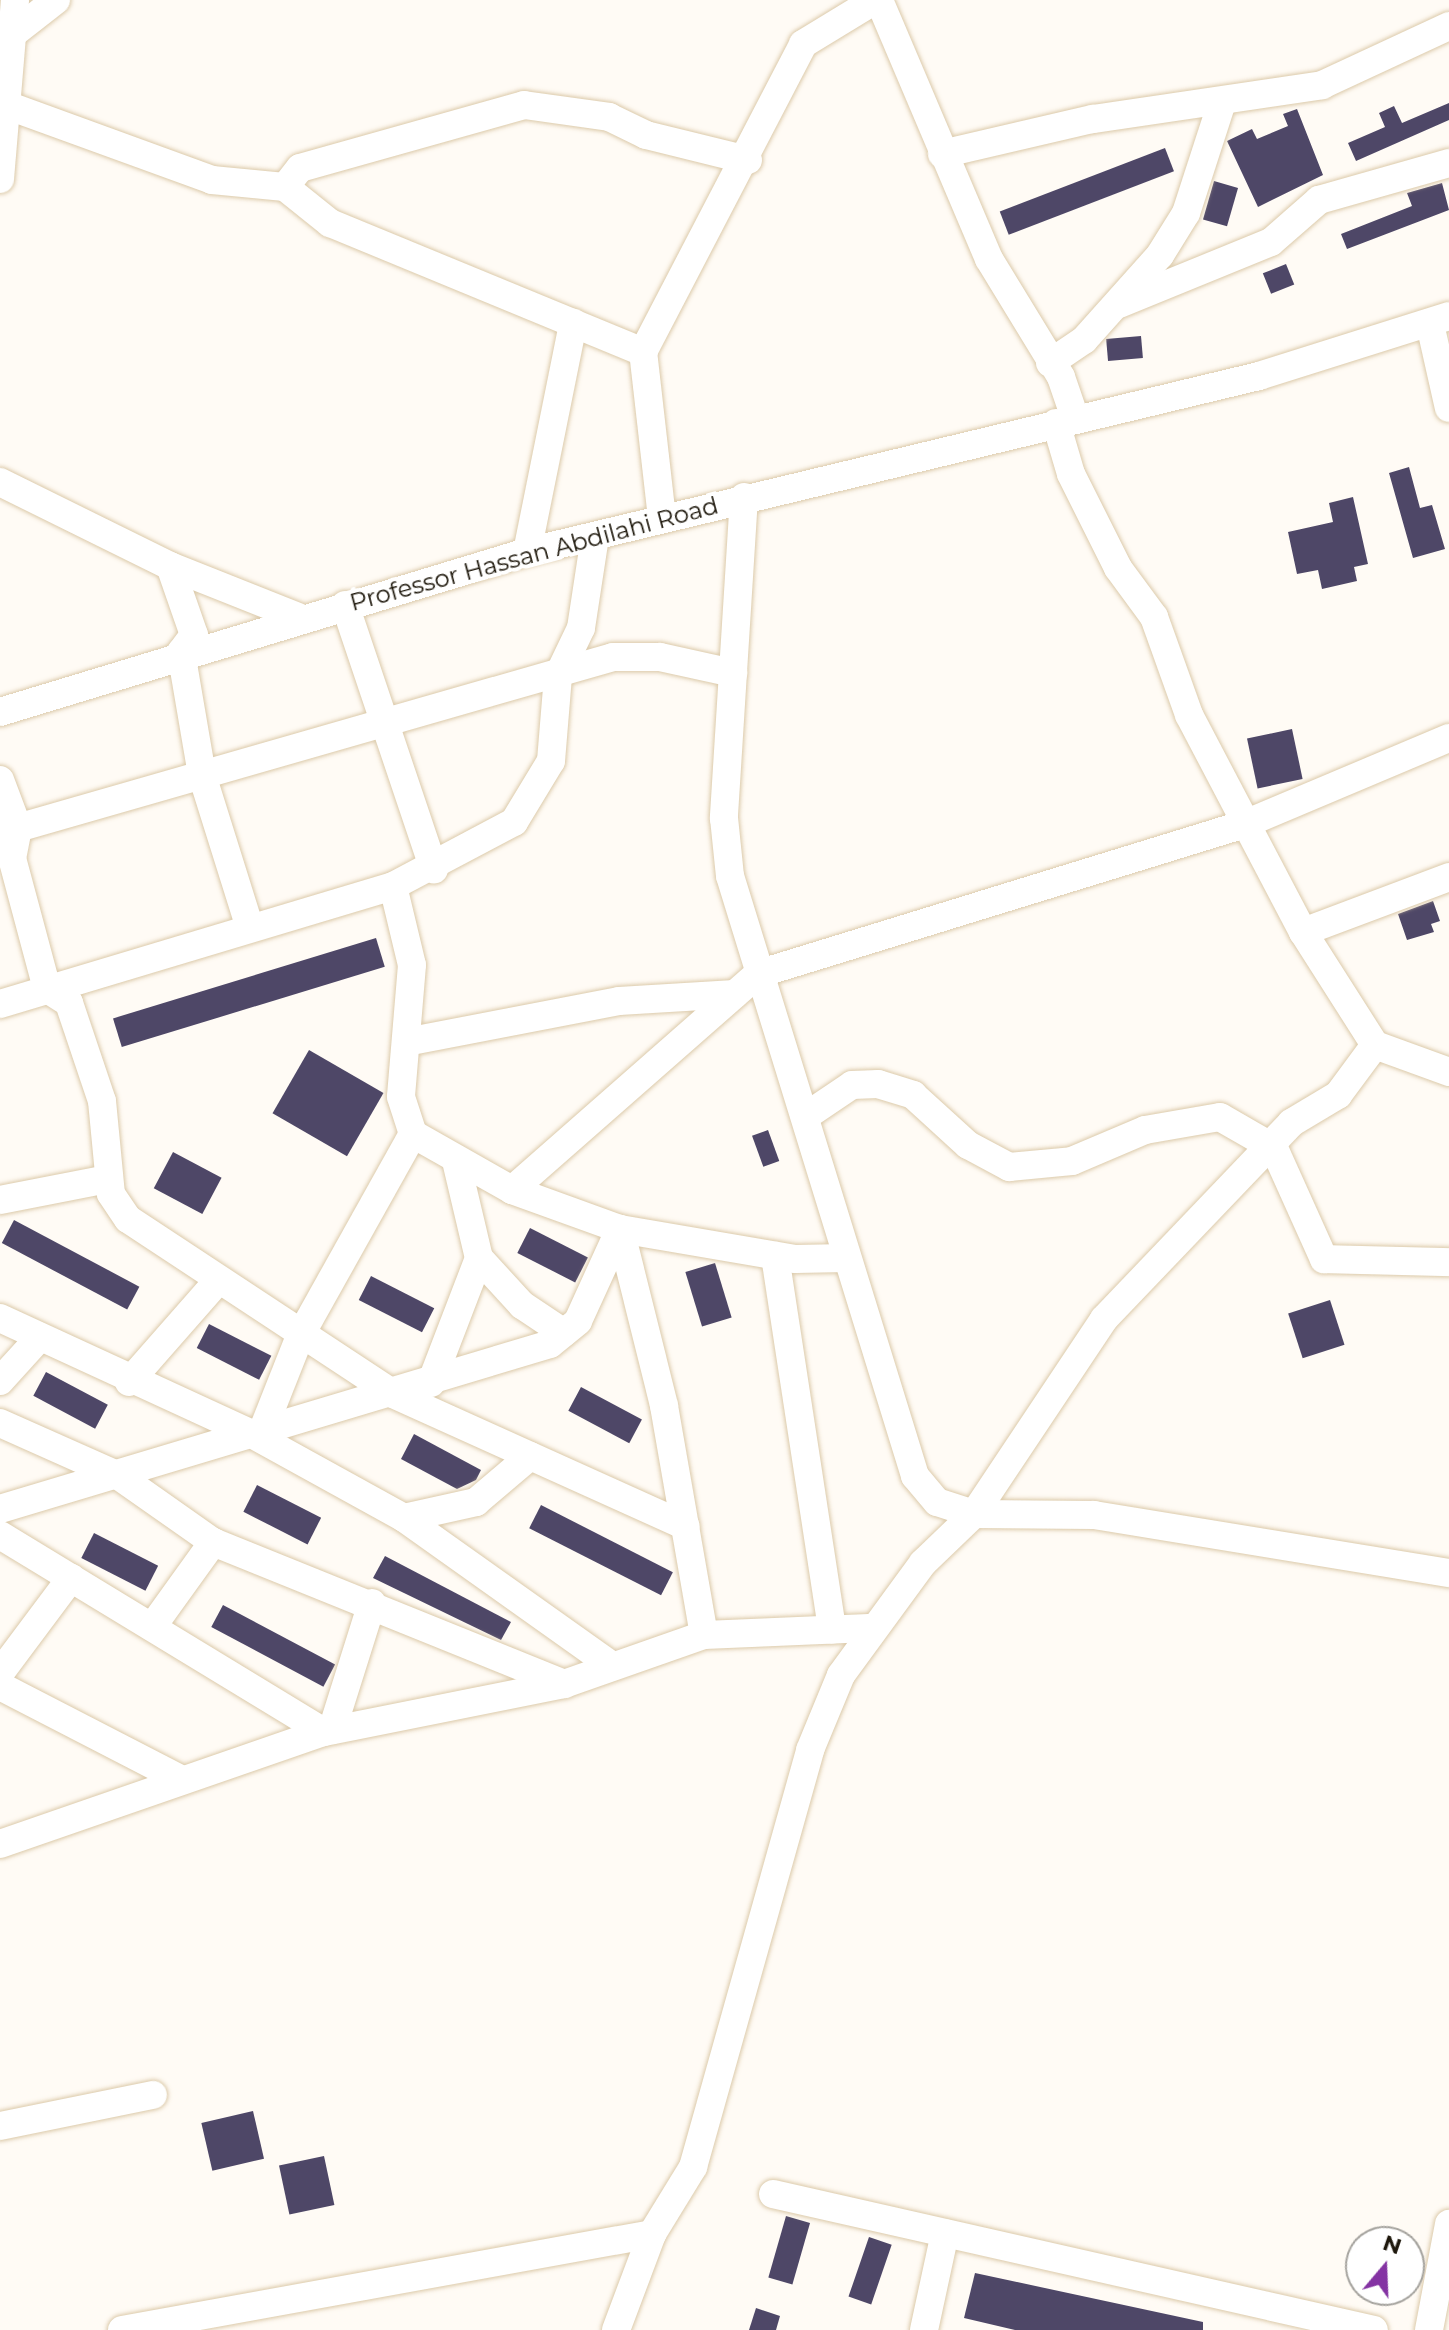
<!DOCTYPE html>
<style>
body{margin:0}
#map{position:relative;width:1449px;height:2330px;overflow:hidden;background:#fffbf5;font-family:Montserrat,sans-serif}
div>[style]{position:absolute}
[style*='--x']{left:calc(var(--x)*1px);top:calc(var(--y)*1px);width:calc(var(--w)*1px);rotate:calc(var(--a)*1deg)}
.building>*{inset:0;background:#4e4767;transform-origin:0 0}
.roads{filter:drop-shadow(0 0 2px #dccaaa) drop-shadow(0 0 2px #dccaaa)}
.minor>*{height:28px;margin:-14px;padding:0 14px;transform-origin:14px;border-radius:14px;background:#fff}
span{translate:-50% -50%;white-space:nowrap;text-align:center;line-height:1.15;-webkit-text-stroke:8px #fff;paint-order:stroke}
.street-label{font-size:24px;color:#1e180c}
.north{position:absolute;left:1345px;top:2226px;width:80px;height:80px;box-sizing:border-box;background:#fff;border:2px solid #a5a39e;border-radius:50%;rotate:19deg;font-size:22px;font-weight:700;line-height:32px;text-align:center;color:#1e180c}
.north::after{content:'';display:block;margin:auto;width:28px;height:36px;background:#8433a3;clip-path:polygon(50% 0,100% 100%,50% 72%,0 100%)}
</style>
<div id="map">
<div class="building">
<i style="clip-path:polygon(1449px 103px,1449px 120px,1356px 161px,1348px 143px,1385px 127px,1379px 113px,1394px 106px,1402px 123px)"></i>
<i style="clip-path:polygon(1297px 109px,1323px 175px,1258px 207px,1227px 141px,1252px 129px,1257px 139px,1288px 126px,1283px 114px)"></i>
<i style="left:1165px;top:148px;width:25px;height:177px;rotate:69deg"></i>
<i style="left:1214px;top:181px;width:25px;height:40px;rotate:16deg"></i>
<i style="clip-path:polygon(1442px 183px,1449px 210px,1347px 249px,1341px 234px,1412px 206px,1407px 193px)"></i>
<i style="left:1286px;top:264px;width:22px;height:25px;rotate:68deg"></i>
<i style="left:1141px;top:336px;width:22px;height:35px;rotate:85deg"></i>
<i style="clip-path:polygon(1409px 467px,1420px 508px,1432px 505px,1445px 549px,1413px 558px,1389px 473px)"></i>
<i style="clip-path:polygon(1353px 497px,1368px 564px,1354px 567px,1357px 581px,1322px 589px,1318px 570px,1297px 574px,1288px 532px,1333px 522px,1329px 503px)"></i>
<i style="left:1292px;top:729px;width:51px;height:46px;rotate:78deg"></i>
<i style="clip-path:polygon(1433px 901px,1440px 921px,1431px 924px,1434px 932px,1407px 940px,1398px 914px)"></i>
<i style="left:376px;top:938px;width:30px;height:275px;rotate:73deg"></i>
<i style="left:309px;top:1050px;width:86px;height:73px;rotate:30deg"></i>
<i style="left:768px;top:1130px;width:33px;height:17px;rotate:70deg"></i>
<i style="left:173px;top:1152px;width:55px;height:41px;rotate:28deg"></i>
<i style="left:14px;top:1220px;width:142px;height:26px;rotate:28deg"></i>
<i style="left:530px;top:1228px;width:65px;height:28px;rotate:27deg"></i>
<i style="left:715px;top:1263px;width:57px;height:31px;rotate:73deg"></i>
<i style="left:371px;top:1276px;width:71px;height:27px;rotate:27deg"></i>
<i style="left:1330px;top:1300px;width:47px;height:44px;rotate:72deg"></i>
<i style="left:209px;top:1324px;width:70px;height:27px;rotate:27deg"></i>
<i style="left:46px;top:1372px;width:70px;height:27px;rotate:28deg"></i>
<i style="left:581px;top:1387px;width:69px;height:27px;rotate:28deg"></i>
<i style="clip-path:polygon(414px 1434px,481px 1470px,476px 1480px,457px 1489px,401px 1459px)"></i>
<i style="left:257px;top:1485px;width:72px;height:30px;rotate:27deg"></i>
<i style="left:541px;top:1505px;width:148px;height:26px;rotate:27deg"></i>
<i style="left:94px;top:1533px;width:72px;height:28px;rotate:27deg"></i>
<i style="clip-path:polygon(385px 1556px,511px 1622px,501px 1640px,373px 1578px)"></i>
<i style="left:223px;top:1605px;width:127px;height:25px;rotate:28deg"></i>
<i style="left:253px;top:2111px;width:49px;height:53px;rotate:77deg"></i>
<i style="left:324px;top:2156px;width:50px;height:46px;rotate:78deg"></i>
<i style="left:786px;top:2216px;width:25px;height:64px;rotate:16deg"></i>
<i style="left:869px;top:2237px;width:24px;height:63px;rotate:19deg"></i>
<i style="clip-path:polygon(975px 2273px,1203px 2322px,1203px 2330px,1015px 2330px,964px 2318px)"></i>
<i style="clip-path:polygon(756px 2308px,780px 2316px,776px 2330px,749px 2330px)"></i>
</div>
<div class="roads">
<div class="minor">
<i style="--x:879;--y:0;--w:281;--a:67"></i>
<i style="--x:989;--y:259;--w:138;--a:58.6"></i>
<i style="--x:1061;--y:377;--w:43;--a:71.1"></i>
<i style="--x:15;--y:32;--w:52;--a:-38"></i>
<i style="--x:9;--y:106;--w:216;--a:20"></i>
<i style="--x:212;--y:180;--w:73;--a:5.5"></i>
<i style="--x:285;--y:187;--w:58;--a:38.7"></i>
<i style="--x:330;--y:223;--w:339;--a:22.4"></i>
<i style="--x:942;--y:154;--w:155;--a:-13.1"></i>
<i style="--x:1093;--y:119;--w:232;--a:-8.4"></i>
<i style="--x:1322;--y:85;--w:140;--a:-24.9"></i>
<i style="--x:0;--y:179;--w:180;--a:-85.2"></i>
<i style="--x:285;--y:187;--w:24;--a:-52"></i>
<i style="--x:300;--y:168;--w:233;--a:-15.7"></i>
<i style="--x:524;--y:105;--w:86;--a:8"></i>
<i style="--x:609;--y:117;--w:41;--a:25.9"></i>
<i style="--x:646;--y:135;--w:105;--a:13.8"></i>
<i style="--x:1119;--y:304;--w:164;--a:-22.2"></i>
<i style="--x:1271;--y:242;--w:64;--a:-41.2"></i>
<i style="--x:1319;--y:200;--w:135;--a:-15.9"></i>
<i style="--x:1430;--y:324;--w:86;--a:77.3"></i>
<i style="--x:1050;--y:363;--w:41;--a:-34.1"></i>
<i style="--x:1084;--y:340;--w:114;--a:-48.2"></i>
<i style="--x:1160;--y:255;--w:49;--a:-58.2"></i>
<i style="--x:1186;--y:213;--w:117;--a:-72"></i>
<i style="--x:1056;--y:423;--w:53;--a:73.6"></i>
<i style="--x:1071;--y:474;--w:105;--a:63.4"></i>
<i style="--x:1118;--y:568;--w:61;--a:53.7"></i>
<i style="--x:1154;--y:617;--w:104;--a:70.3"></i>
<i style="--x:1189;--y:715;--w:245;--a:62.3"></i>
<i style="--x:1303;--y:932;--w:134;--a:57.5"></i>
<i style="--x:1375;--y:1045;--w:79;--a:20"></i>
<i style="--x:0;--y:482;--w:190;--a:26.3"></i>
<i style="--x:170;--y:566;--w:138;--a:21.7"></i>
<i style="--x:744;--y:497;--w:322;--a:93.6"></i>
<i style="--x:724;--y:818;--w:58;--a:84.1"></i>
<i style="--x:730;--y:876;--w:628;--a:72.86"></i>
<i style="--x:915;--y:1476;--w:34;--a:50"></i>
<i style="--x:937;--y:1502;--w:39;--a:18"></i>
<i style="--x:974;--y:1514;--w:120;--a:0.5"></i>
<i style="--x:1094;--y:1515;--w:360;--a:9.3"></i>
<i style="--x:662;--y:518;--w:167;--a:-96.5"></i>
<i style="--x:643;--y:352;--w:347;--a:-62.5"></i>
<i style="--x:803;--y:44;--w:84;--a:-31.4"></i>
<i style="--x:527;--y:552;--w:234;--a:-78.6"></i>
<i style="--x:170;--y:566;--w:73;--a:70.8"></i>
<i style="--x:194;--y:635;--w:21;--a:127"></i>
<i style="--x:181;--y:652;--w:125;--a:80.3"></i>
<i style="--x:202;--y:775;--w:160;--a:72.6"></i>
<i style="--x:345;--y:605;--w:279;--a:71.4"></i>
<i style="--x:0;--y:712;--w:551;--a:-16.89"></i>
<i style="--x:527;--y:552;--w:753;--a:-13.52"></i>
<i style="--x:1259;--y:376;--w:199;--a:-17.5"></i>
<i style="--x:0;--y:780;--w:51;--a:69.4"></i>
<i style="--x:18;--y:828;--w:31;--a:101"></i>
<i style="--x:12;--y:858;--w:136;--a:75"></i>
<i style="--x:47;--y:989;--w:26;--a:32"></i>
<i style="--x:69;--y:1003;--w:103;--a:71.4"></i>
<i style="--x:102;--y:1101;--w:93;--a:84.5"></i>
<i style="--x:111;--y:1194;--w:30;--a:56"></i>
<i style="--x:128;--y:1219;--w:318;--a:33.4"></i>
<i style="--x:393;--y:1394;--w:321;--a:24.3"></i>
<i style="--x:0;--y:833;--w:638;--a:-16.02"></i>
<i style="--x:613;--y:657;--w:47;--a:0"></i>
<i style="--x:660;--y:657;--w:75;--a:12.4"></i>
<i style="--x:393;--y:886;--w:81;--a:76.5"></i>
<i style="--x:412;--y:965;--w:132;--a:94.8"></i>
<i style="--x:401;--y:1097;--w:39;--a:72"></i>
<i style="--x:413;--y:1134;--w:114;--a:29.5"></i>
<i style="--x:512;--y:1190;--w:115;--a:19.9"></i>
<i style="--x:620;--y:1229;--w:178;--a:9.7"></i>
<i style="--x:795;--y:1259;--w:52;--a:-1.1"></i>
<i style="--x:1303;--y:932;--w:156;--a:-20.6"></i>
<i style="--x:0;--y:1004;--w:410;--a:-16.7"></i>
<i style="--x:393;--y:886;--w:137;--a:-27.9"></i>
<i style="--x:514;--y:822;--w:71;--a:-58.8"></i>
<i style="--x:551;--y:761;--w:85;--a:-85.3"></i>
<i style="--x:558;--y:676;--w:53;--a:-64.4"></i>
<i style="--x:581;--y:628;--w:92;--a:-81.3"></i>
<i style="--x:406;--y:1042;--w:217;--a:-10.9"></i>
<i style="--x:619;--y:1001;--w:116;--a:-3.5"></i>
<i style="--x:806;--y:1116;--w:55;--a:-34"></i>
<i style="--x:852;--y:1085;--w:26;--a:-2"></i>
<i style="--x:878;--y:1084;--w:37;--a:17"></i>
<i style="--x:913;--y:1095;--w:74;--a:42.3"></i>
<i style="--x:968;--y:1145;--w:47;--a:28.2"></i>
<i style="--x:1009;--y:1167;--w:63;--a:-5.4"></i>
<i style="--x:1072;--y:1161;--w:79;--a:-23"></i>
<i style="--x:1145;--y:1130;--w:76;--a:-9.8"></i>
<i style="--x:1220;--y:1117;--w:62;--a:29.9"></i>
<i style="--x:1274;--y:1148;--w:122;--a:65.8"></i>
<i style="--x:1324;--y:1259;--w:125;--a:1.4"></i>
<i style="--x:457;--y:1165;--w:96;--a:76.7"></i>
<i style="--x:479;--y:1258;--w:64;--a:47.5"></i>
<i style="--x:522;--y:1305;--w:50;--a:33.7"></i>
<i style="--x:512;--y:1190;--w:327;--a:-41.3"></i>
<i style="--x:758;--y:974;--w:510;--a:-17.12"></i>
<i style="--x:1245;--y:824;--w:221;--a:-22.9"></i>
<i style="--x:0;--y:1200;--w:110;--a:-11"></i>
<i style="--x:620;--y:1229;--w:182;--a:76"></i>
<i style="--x:664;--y:1406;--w:232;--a:80.1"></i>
<i style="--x:775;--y:1256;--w:378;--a:81.3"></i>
<i style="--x:0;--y:1318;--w:275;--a:24.7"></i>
<i style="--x:250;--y:1433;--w:176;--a:28.9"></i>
<i style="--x:404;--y:1518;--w:254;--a:35.4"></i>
<i style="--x:0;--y:1381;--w:58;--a:-47.8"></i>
<i style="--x:129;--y:1382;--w:133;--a:-48.7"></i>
<i style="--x:431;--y:1383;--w:134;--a:-69"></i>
<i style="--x:0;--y:1423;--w:130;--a:24"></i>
<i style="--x:119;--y:1476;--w:115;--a:35.1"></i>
<i style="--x:213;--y:1542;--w:379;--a:22"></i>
<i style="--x:264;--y:1427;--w:98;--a:-68.4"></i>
<i style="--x:300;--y:1336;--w:231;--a:-60.8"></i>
<i style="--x:0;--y:1509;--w:574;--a:-16.7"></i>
<i style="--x:550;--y:1344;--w:36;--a:-39"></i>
<i style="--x:578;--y:1321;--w:101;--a:-65.5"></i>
<i style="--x:404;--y:1518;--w:74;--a:-12.5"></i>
<i style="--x:476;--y:1502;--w:71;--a:-40.4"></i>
<i style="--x:0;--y:1535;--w:379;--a:31.3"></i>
<i style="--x:152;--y:1627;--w:105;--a:-54.3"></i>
<i style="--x:0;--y:1673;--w:119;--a:-53.2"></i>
<i style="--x:0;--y:1686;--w:205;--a:27.3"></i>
<i style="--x:332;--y:1730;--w:133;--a:-72.5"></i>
<i style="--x:0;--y:1844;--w:343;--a:-19.1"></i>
<i style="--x:324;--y:1732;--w:245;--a:-11.3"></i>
<i style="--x:564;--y:1684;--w:148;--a:-19.3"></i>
<i style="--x:704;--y:1635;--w:165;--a:-2.4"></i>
<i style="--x:0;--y:2126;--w:156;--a:-11.5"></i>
<i style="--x:773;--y:2194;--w:616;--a:12.75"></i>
<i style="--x:122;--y:2330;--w:539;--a:-10.27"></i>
<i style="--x:616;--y:2330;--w:103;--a:-69.4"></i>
<i style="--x:652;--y:2234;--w:79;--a:-58.5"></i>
<i style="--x:693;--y:2167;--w:433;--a:-74.3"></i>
<i style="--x:810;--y:1750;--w:81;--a:-67.5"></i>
<i style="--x:841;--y:1675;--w:139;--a:-53.8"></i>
<i style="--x:923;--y:1563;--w:71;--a:-43.9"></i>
<i style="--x:974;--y:1514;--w:234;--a:-56.3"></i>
<i style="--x:1104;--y:1319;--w:271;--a:-46.3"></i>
<i style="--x:1291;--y:1123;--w:55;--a:-30.8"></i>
<i style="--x:1338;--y:1095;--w:62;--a:-53.5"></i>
<i style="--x:924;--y:2330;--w:99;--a:-77.8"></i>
<i style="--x:1429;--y:2330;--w:108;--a:-79.3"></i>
</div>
</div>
<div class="street-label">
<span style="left:534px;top:554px;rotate:-15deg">Professor Hassan Abdilahi Road</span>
</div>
<div class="north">N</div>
</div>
